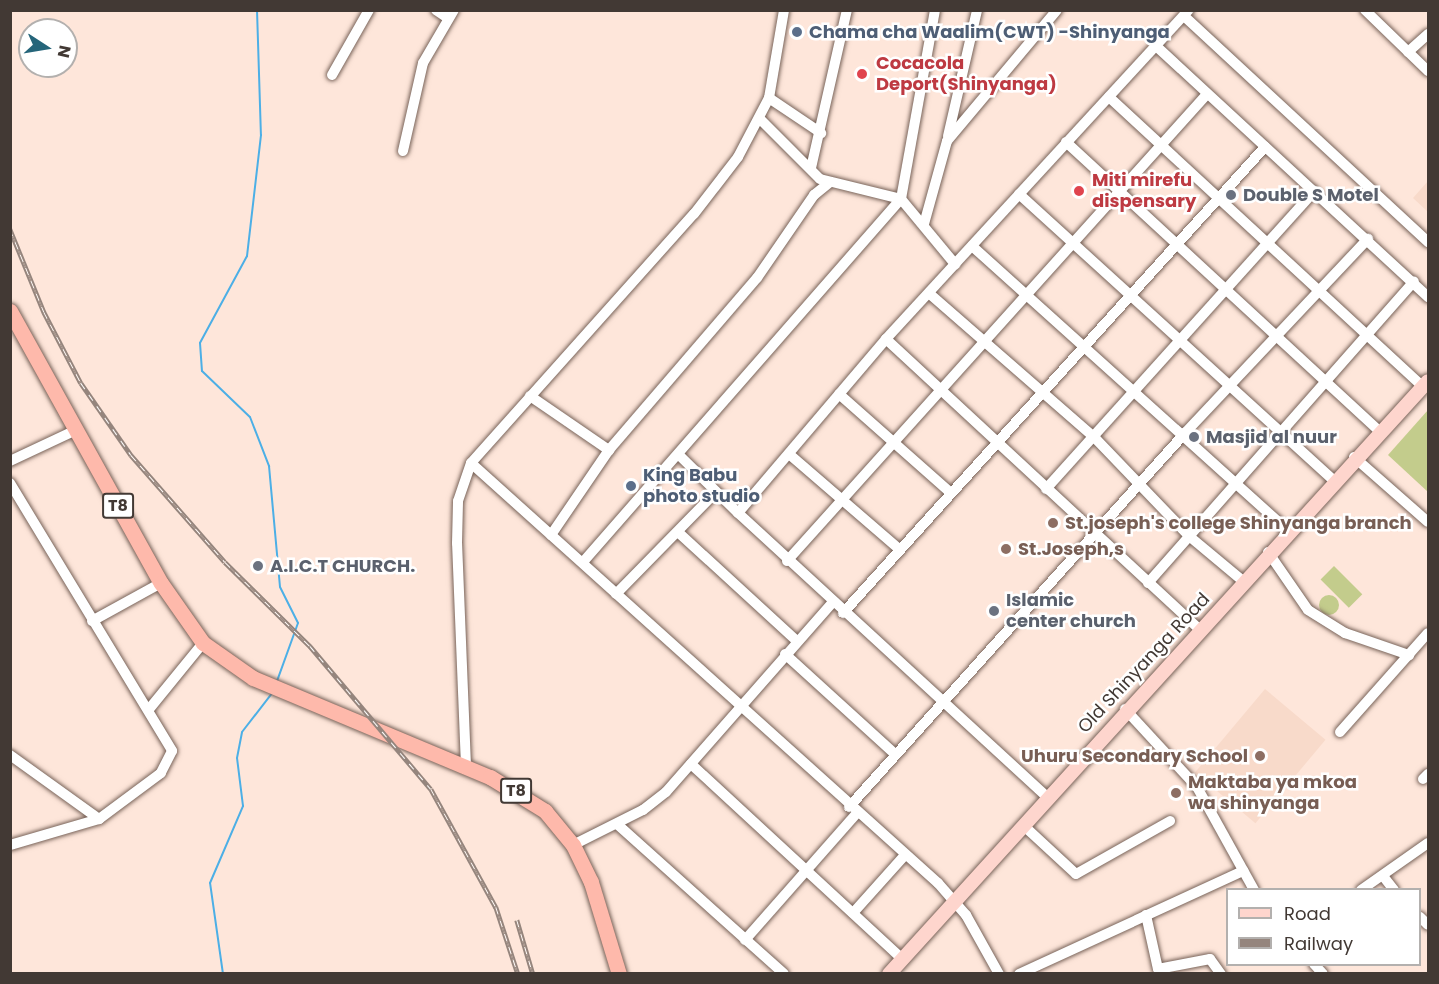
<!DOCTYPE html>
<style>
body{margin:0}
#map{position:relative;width:1439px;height:984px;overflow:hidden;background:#fee6da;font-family:Poppins,sans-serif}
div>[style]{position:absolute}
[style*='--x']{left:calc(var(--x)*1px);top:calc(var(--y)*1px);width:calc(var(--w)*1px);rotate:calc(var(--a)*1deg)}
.built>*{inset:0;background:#f8daca;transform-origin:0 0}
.green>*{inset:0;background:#c3cc8c;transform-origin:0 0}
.round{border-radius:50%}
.stream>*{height:2px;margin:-1px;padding:0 1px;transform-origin:1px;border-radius:1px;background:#4cafe6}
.roads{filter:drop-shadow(0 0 2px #786359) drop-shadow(0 0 2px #786359)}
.minor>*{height:10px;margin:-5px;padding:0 5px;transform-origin:5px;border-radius:5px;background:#fff}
.major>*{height:14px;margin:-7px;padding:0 7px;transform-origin:7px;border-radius:7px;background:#fed5cd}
.highway>*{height:15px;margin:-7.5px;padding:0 7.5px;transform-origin:7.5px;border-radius:7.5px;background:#feb9ab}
.rail>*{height:4.5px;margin-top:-2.25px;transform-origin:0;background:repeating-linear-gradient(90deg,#fff 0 7px,#95857d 0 14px);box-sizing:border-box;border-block:2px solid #95857d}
.dots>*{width:16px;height:16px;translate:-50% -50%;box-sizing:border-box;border:3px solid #fff;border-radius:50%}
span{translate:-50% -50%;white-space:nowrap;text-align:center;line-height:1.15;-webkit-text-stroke:5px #fff;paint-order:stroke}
.shield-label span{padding:2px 4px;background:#fff;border:2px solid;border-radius:4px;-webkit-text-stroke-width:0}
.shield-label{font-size:16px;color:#423934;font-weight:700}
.service-label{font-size:18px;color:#4e5e75;font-weight:700}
.left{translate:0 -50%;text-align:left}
.health-label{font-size:18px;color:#be3a42;font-weight:700}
.worship-label{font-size:18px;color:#5b616d;font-weight:700}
.education-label{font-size:18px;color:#785e54;font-weight:700}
.right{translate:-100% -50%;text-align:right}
.street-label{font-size:18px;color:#423934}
.frame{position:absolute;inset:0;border:12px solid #423934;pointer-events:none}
.legend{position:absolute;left:1226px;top:888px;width:195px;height:78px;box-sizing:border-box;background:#fff;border:2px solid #b3b0ae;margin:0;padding:8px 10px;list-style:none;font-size:18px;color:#423934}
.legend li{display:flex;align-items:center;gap:12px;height:30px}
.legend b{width:30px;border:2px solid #b3b0ae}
.north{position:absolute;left:18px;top:18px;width:60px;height:60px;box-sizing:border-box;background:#fff;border:2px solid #b3b0ae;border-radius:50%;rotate:102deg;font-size:16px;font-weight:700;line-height:24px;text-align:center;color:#423934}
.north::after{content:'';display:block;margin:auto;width:21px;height:27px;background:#25657a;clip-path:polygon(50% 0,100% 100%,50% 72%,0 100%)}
</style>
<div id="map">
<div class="built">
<i style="clip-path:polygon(1428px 181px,1428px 212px,1413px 198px)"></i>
<i style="left:1265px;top:689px;width:79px;height:109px;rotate:40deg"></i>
</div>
<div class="green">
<i style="clip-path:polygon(1428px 410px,1428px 492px,1388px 455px)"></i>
<i style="left:1334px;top:566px;width:40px;height:19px;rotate:45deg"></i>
<i class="round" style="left:1319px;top:595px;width:20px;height:20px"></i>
</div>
<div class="stream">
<i style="--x:257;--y:10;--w:125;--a:88.2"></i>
<i style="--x:261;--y:135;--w:122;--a:96.6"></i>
<i style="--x:247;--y:256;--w:99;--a:118.4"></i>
<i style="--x:200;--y:343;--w:28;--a:86"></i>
<i style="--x:202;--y:371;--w:66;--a:43.8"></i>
<i style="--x:250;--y:417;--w:53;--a:68.8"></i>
<i style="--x:269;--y:466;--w:121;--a:84.8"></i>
<i style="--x:280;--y:587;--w:40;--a:63.4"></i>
<i style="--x:298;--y:623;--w:62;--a:109.9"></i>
<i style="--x:223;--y:974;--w:92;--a:-98.1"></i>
<i style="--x:210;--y:883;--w:84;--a:-66.8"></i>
<i style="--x:243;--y:806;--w:48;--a:-97.1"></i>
<i style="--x:237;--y:758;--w:26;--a:-79"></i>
<i style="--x:242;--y:732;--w:51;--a:-52.2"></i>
</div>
<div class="roads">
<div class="minor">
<i style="--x:436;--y:10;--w:14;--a:34"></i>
<i style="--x:1365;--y:10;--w:88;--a:44.1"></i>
<i style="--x:1184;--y:16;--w:333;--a:42.8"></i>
<i style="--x:1155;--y:45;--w:372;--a:42.7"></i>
<i style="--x:1408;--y:52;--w:27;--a:-42"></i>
<i style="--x:332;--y:75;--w:75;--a:-60.4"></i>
<i style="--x:1109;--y:97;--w:427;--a:42.7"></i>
<i style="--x:769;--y:98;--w:63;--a:33.9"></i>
<i style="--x:761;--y:120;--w:83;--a:45"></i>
<i style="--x:820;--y:179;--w:83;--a:13.9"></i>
<i style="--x:901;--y:199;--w:85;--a:50.3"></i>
<i style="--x:948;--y:136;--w:129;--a:-77"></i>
<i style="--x:1066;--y:142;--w:426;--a:42.7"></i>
<i style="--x:403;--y:151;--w:90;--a:-77.2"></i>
<i style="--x:423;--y:63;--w:61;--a:-59.7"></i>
<i style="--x:811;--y:168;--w:162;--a:-77.2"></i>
<i style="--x:1019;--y:194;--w:426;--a:42.3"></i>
<i style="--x:924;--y:224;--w:86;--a:-74.5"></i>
<i style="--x:947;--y:141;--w:171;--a:-50"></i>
<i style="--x:972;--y:246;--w:426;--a:42"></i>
<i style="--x:931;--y:295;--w:218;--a:41.1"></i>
<i style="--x:1095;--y:438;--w:136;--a:46.2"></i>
<i style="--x:1189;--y:536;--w:70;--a:39.8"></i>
<i style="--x:886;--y:339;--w:428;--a:42.8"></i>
<i style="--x:839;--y:394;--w:149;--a:41.5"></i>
<i style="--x:530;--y:396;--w:96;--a:34.4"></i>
<i style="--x:789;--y:454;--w:145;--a:40.8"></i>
<i style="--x:680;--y:456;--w:81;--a:44.5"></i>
<i style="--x:1354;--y:457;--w:98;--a:41.3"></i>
<i style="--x:10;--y:461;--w:73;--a:-25.2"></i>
<i style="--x:471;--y:463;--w:628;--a:41.97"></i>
<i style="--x:938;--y:883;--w:43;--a:48.8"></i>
<i style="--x:966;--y:915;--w:68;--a:60.8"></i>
<i style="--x:10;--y:483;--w:313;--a:58.8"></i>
<i style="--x:172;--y:751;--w:25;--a:117"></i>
<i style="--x:161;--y:773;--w:77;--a:143.4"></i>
<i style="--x:99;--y:819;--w:93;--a:163.7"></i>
<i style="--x:1046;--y:489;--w:401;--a:-48"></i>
<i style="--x:679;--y:533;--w:160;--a:42.5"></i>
<i style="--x:551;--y:535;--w:103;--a:-55.7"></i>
<i style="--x:609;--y:450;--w:227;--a:-49.3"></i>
<i style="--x:757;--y:278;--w:101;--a:-55.5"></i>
<i style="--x:814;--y:195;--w:19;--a:-39"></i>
<i style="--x:1268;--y:552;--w:70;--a:55.4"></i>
<i style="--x:1308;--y:610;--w:44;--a:31.9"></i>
<i style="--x:1345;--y:633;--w:68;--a:19"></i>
<i style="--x:787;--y:561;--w:628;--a:-48.03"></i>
<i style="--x:583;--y:562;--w:483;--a:-48.8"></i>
<i style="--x:901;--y:199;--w:192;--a:-79.8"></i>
<i style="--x:1148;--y:583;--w:402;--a:-48.6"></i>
<i style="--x:616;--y:594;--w:141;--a:-45.6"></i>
<i style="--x:843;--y:613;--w:629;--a:-47.84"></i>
<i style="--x:92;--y:621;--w:79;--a:-28.8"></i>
<i style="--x:785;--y:654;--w:149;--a:42.3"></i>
<i style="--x:150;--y:708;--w:84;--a:-50.8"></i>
<i style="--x:1125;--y:709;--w:106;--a:47.3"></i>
<i style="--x:1197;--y:787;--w:118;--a:61"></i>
<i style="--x:1340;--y:732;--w:132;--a:-48.4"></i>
<i style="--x:10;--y:755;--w:110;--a:35.7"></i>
<i style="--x:691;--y:764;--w:286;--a:42.7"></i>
<i style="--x:466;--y:766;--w:223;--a:-92.3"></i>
<i style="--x:457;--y:543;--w:42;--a:-88.6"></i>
<i style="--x:458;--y:501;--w:40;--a:-71.1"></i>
<i style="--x:471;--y:463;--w:334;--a:-48.2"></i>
<i style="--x:694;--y:214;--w:72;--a:-52.3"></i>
<i style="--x:738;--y:157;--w:67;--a:-62.3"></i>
<i style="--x:769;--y:98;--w:89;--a:-80.3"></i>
<i style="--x:1423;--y:779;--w:7;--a:-45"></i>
<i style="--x:1046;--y:796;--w:418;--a:-137.4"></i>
<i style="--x:738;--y:513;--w:228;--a:-49.6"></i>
<i style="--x:886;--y:339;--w:447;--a:-47.4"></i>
<i style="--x:849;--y:807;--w:503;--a:-48.06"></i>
<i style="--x:1185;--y:433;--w:267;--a:-46.7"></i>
<i style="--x:617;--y:824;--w:224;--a:41.9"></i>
<i style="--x:1023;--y:825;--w:72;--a:42.8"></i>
<i style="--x:1076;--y:874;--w:108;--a:-29.4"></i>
<i style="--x:573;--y:845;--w:78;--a:-26.6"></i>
<i style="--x:643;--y:810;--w:29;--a:-38"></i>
<i style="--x:666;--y:792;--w:252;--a:-48.7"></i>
<i style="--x:1383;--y:876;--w:18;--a:52"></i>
<i style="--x:1361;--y:890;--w:82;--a:-35"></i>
<i style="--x:853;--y:913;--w:78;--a:-48.1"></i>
<i style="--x:1146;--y:915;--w:55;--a:77.5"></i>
<i style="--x:1158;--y:969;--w:53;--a:-10.9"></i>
<i style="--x:1210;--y:959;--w:19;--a:54"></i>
<i style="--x:1420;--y:917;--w:11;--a:45"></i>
<i style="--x:745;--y:940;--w:168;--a:-48.6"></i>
<i style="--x:1314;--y:964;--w:13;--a:48"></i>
<i style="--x:1019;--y:974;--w:247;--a:-24.7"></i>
</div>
<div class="major">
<i style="--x:889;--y:974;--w:801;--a:-47.73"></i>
</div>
<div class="highway">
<i style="--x:10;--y:311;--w:311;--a:61"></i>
<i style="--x:161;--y:583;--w:73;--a:55"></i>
<i style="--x:203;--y:643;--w:61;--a:35"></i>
<i style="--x:253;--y:678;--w:257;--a:22.7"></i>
<i style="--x:490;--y:777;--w:65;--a:31.7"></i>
<i style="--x:545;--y:811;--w:44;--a:50.5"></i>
<i style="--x:573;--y:845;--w:41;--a:64.1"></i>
<i style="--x:591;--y:882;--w:96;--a:73.1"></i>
</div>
</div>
<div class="rail">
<i style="--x:10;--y:229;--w:90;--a:67.7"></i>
<i style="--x:44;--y:312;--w:80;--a:62.5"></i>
<i style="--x:81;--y:383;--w:88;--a:55.2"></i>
<i style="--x:131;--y:455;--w:142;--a:48.7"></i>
<i style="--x:225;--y:562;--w:120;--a:44.7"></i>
<i style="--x:310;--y:646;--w:187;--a:49.8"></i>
<i style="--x:431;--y:789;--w:135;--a:61.2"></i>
<i style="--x:496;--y:907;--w:71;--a:71.8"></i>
<i style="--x:517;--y:920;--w:56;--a:73.5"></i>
</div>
<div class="dots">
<i style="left:797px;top:32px;background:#5c6f8a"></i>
<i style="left:862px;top:74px;background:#e0444e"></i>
<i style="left:1079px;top:191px;background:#e0444e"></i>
<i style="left:1231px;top:195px;background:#6b7280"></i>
<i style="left:1194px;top:437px;background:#6b7280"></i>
<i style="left:631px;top:486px;background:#5c6f8a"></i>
<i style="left:1053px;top:523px;background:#8d6e63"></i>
<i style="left:1006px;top:549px;background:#8d6e63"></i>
<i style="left:258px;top:566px;background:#6b7280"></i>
<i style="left:994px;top:611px;background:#6b7280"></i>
<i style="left:1260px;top:756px;background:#8d6e63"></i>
<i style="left:1176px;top:793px;background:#8d6e63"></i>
</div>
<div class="shield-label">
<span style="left:118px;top:506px">T8</span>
<span style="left:516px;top:791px">T8</span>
</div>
<div class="service-label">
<span class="left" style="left:809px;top:32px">Chama cha Waalim(CWT) -Shinyanga</span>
<span class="left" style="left:643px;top:486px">King Babu<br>photo studio</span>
</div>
<div class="health-label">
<span class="left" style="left:876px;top:74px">Cocacola<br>Deport(Shinyanga)</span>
<span class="left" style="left:1092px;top:191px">Miti mirefu<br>dispensary</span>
</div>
<div class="worship-label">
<span class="left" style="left:1243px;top:195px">Double S Motel</span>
<span class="left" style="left:1206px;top:437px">Masjid al nuur</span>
<span class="left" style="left:270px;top:566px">A.I.C.T CHURCH.</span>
<span class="left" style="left:1006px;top:611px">Islamic<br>center church</span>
</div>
<div class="education-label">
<span class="left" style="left:1065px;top:523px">St.joseph's college Shinyanga branch</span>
<span class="left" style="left:1018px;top:549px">St.Joseph,s</span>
<span class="right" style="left:1248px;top:756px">Uhuru Secondary School</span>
<span class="left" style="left:1188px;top:793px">Maktaba ya mkoa<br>wa shinyanga</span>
</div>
<div class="street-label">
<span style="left:1144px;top:663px;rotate:-47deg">Old Shinyanga Road</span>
</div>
<div class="frame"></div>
<ul class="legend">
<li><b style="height:8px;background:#fed5cd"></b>Road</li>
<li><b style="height:8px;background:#95857d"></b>Railway</li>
</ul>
<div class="north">N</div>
</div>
